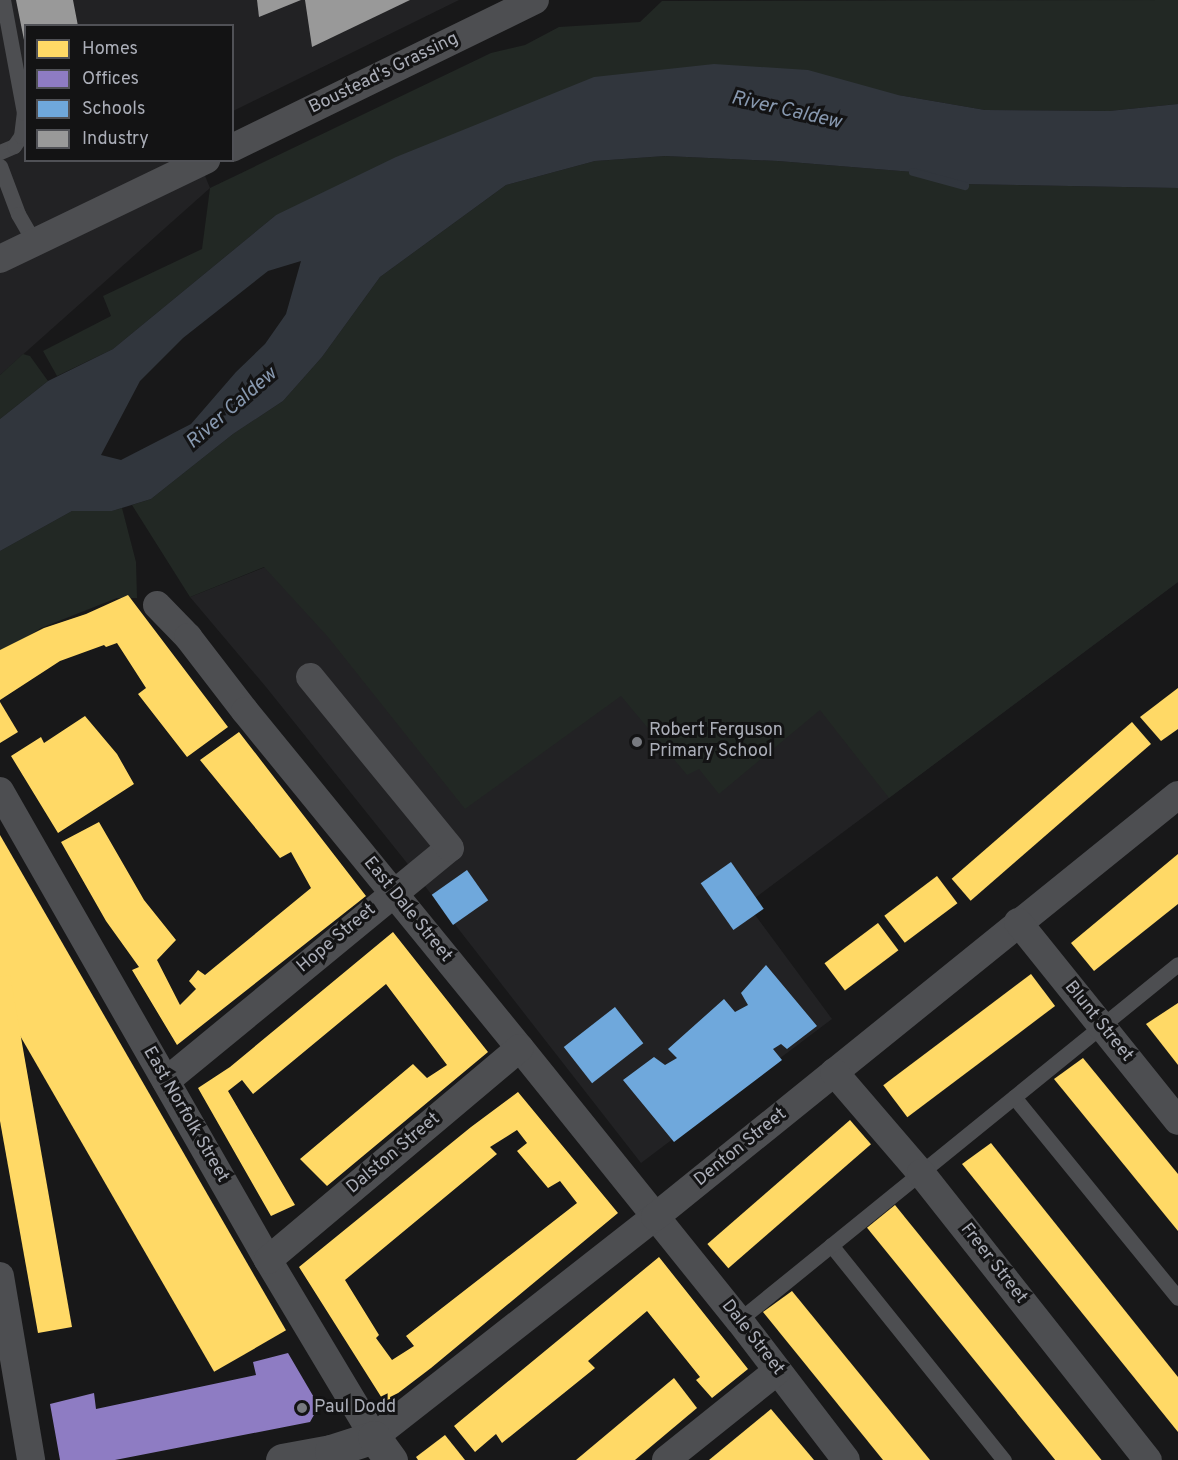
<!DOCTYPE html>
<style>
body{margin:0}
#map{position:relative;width:1178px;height:1460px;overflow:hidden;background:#181819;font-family:Overpass,sans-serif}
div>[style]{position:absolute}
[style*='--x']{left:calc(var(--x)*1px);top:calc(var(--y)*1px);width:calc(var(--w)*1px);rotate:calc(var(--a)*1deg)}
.built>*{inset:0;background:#222224}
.green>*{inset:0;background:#222824}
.water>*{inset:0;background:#31363d}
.homes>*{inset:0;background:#ffd966;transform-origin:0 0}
.offices>*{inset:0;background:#8e7cc3}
.schools>*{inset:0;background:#6fa8dc;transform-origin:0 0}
.industry>*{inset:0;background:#999}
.stream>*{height:8px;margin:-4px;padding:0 4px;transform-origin:4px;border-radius:4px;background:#31363d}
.service>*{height:15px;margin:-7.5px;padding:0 7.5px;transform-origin:7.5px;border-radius:7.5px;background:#4d4e51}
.minor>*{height:28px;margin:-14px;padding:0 14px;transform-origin:14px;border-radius:14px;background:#4d4e51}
.tertiary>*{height:33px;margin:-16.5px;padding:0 16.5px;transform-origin:16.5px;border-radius:16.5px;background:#4d4e51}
.dots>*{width:16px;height:16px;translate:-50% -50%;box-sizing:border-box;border:3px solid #131314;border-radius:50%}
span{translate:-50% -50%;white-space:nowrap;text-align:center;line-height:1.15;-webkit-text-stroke:6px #131314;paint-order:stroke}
.street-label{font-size:18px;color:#abaeb8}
.poi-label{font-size:18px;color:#abaeb8}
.left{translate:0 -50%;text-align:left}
.water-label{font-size:20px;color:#8798af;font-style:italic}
.legend{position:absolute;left:24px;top:24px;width:210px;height:138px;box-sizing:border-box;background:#131314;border:2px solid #505156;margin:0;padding:8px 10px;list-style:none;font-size:18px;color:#abaeb8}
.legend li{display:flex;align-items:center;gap:12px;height:30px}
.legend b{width:30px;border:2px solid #505156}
</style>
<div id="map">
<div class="built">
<i style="clip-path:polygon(0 0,459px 0,233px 111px,232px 26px,26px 26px,26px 160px,199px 161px,210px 188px,0 375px)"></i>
<i style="clip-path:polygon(298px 554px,1178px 582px,747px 904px,832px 1019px,641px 1163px,403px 858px,266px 687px,190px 597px)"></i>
</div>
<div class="green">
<i style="clip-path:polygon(1178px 0,1178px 104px,1109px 111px,985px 110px,898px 95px,276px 215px,113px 349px,57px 376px,43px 351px,111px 316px,103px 296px,202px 249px,210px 188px,491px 53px,525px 45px,559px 27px,640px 22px,662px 1px)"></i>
<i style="clip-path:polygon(665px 156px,778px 161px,913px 172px,958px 184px,1178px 188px,1178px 582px,889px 798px,820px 710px,719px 794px,699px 769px,687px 775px,621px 696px,465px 809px,328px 637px,264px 567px,190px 597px,132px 505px,151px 499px,233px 434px,283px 401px,322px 357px,380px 277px,506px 185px,595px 161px)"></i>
<i style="clip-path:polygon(23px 354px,30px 356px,48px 381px,0 419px,0 375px)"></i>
<i style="clip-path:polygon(122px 508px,136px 562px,137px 598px,117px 598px,41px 628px,0 654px,0 551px,72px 511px,112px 511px)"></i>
</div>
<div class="water">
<i style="clip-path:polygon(evenodd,714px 64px,808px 70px,898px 95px,985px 110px,1109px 111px,1178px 104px,1178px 188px,958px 184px,913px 172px,778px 161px,665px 156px,595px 161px,506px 185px,380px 277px,322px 357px,283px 401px,233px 434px,151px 499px,112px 511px,72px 511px,0 551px,0 419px,48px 381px,113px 349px,276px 215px,396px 157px,594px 77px,714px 64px,301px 261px,286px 314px,265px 344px,236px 372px,191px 424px,121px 460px,101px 455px,140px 381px,183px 338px,268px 271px,301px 261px)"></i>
</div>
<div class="homes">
<i style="clip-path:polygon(128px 595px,228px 727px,187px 757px,138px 694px,146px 688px,117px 643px,106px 647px,104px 645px,60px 661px,0 700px,0 650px,44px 628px,86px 614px)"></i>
<i style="clip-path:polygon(1178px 688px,1178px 729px,1161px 741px,1140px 717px)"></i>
<i style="clip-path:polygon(0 702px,18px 732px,0 743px)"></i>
<i style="clip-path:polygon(85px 716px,117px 754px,134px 784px,58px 833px,11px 756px,41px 737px,44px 743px)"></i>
<i style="left:1132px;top:722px;width:29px;height:239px;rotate:49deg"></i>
<i style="clip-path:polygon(239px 732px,366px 896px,177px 1045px,132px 970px,139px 967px,106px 921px,61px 842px,99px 822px,144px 900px,176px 940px,157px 960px,180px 1005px,196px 989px,189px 981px,198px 970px,205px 975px,311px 888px,291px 852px,280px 858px,200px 760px)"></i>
<i style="left:0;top:835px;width:572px;height:83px;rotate:60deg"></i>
<i style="clip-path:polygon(1178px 854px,1178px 904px,1094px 971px,1071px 943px)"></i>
<i style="left:937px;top:876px;width:34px;height:66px;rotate:53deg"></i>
<i style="left:878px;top:923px;width:34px;height:67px;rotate:53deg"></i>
<i style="clip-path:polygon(393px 932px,488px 1052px,327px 1186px,300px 1159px,413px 1064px,427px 1078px,447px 1065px,386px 984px,253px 1094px,242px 1080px,228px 1091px,295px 1205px,271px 1216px,198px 1088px,230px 1067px)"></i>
<i style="left:1031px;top:974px;width:40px;height:185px;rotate:53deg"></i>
<i style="clip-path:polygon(10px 975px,72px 1327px,38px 1333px,0 1121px,0 977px)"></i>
<i style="clip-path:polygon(1178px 1003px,1178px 1065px,1146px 1024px)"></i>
<i style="clip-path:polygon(1083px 1058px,1178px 1174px,1178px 1231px,1054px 1079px)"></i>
<i style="clip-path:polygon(evenodd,518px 1092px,618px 1213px,431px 1368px,385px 1403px,299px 1267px,471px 1127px,518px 1092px,517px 1130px,527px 1143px,517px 1151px,548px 1188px,560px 1181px,577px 1203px,406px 1336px,414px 1346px,392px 1360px,376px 1338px,379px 1335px,345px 1280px,497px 1154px,490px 1147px,517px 1130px)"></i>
<i style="left:850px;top:1120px;width:32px;height:189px;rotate:49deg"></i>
<i style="clip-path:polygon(991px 1143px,1178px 1377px,1178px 1432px,962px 1164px)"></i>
<i style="left:895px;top:1205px;width:329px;height:36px;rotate:51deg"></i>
<i style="clip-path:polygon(659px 1257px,748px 1369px,712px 1398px,696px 1380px,700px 1377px,647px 1311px,588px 1361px,595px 1368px,502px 1443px,496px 1434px,475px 1452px,454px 1426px)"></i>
<i style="clip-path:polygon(792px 1291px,930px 1460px,883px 1460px,763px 1312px)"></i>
<i style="clip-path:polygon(674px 1378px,697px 1408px,635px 1460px,576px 1460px)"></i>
<i style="clip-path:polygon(771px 1409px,814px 1460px,709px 1460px)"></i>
<i style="clip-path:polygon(445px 1435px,465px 1460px,418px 1460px,416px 1457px)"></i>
</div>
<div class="offices">
<i style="clip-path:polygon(288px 1353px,319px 1406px,310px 1422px,115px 1460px,60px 1460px,50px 1404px,94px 1393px,96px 1409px,256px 1375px,253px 1362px)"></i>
</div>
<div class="schools">
<i style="left:731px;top:862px;width:57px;height:37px;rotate:55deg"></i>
<i style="left:467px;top:870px;width:37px;height:43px;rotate:55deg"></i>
<i style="clip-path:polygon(766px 965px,817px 1026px,787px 1049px,781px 1044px,773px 1049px,782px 1060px,674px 1142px,623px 1080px,654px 1057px,665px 1065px,677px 1058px,668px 1049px,724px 999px,735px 1012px,748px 1005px,741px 993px)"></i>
<i style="left:615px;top:1007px;width:46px;height:65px;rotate:52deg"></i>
</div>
<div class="industry">
<i style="clip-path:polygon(16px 0,73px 0,78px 26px,26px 26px,24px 40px)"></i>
<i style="clip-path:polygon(257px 0,301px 0,259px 17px)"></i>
<i style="clip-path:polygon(305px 0,410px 0,312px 47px)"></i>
</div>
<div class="stream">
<i style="--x:913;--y:172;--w:54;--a:15.1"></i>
</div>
<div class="service">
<i style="--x:0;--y:152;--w:15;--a:-23"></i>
<i style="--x:14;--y:146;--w:12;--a:-55"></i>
<i style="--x:21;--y:136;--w:23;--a:-83"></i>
<i style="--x:24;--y:113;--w:115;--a:-100.5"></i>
<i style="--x:0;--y:166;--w:51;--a:69.4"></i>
<i style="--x:18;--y:214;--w:34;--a:60"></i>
<i style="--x:1014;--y:1097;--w:259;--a:50.8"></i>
<i style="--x:831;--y:1245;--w:276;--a:51.2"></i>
<i style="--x:739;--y:1320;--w:565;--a:-39.04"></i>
</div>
<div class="minor">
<i style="--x:232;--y:148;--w:337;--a:-26"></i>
<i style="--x:0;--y:259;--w:229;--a:-25.7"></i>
<i style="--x:157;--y:605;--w:45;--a:45.9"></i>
<i style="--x:188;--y:637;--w:93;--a:52.4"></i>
<i style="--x:245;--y:711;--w:435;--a:50.8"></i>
<i style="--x:520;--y:1048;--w:349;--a:51.2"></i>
<i style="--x:739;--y:1320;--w:176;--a:52.6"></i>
<i style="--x:0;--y:791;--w:540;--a:60.26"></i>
<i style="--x:268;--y:1260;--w:206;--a:59.1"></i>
<i style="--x:374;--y:1437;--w:357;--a:-38.1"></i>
<i style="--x:655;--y:1217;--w:672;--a:-38.9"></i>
<i style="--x:1018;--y:922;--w:255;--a:51.2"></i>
<i style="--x:834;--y:1072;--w:133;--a:49.3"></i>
<i style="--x:921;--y:1173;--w:366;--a:51.7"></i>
<i style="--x:166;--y:1081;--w:367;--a:-39.4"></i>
<i style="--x:450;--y:848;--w:221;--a:-129.3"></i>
<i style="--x:268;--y:1260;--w:329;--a:-40.1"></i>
<i style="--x:0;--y:1276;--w:187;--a:80.4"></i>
<i style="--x:666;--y:1460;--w:142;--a:-38.7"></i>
</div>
<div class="tertiary">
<i style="--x:282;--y:1460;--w:50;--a:-10.4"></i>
<i style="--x:331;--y:1451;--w:45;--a:-18"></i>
<i style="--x:374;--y:1437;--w:29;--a:54"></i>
</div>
<div class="dots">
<i style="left:637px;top:742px;background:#787a80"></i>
<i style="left:302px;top:1408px;background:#787a80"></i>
</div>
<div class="street-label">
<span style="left:384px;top:74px;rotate:-26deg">Boustead's Grassing</span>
<span style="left:407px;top:910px;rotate:51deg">East Dale Street</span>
<span style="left:337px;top:939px;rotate:-40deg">Hope Street</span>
<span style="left:1098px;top:1022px;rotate:51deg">Blunt Street</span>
<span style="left:185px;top:1115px;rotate:60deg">East Norfolk Street</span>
<span style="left:741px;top:1148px;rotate:-39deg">Denton Street</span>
<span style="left:394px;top:1154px;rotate:-40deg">Dalston Street</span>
<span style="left:993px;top:1264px;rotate:52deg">Freer Street</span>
<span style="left:752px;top:1338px;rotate:52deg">Dale Street</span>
</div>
<div class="poi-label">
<span class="left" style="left:649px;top:742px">Robert Ferguson<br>Primary School</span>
<span class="left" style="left:314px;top:1408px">Paul Dodd</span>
</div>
<div class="water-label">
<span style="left:786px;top:111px;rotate:13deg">River Caldew</span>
<span style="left:232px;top:409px;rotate:-41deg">River Caldew</span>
</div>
<ul class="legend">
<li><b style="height:16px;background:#ffd966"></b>Homes</li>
<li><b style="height:16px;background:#8e7cc3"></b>Offices</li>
<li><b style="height:16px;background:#6fa8dc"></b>Schools</li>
<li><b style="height:16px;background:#999"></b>Industry</li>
</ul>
</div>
